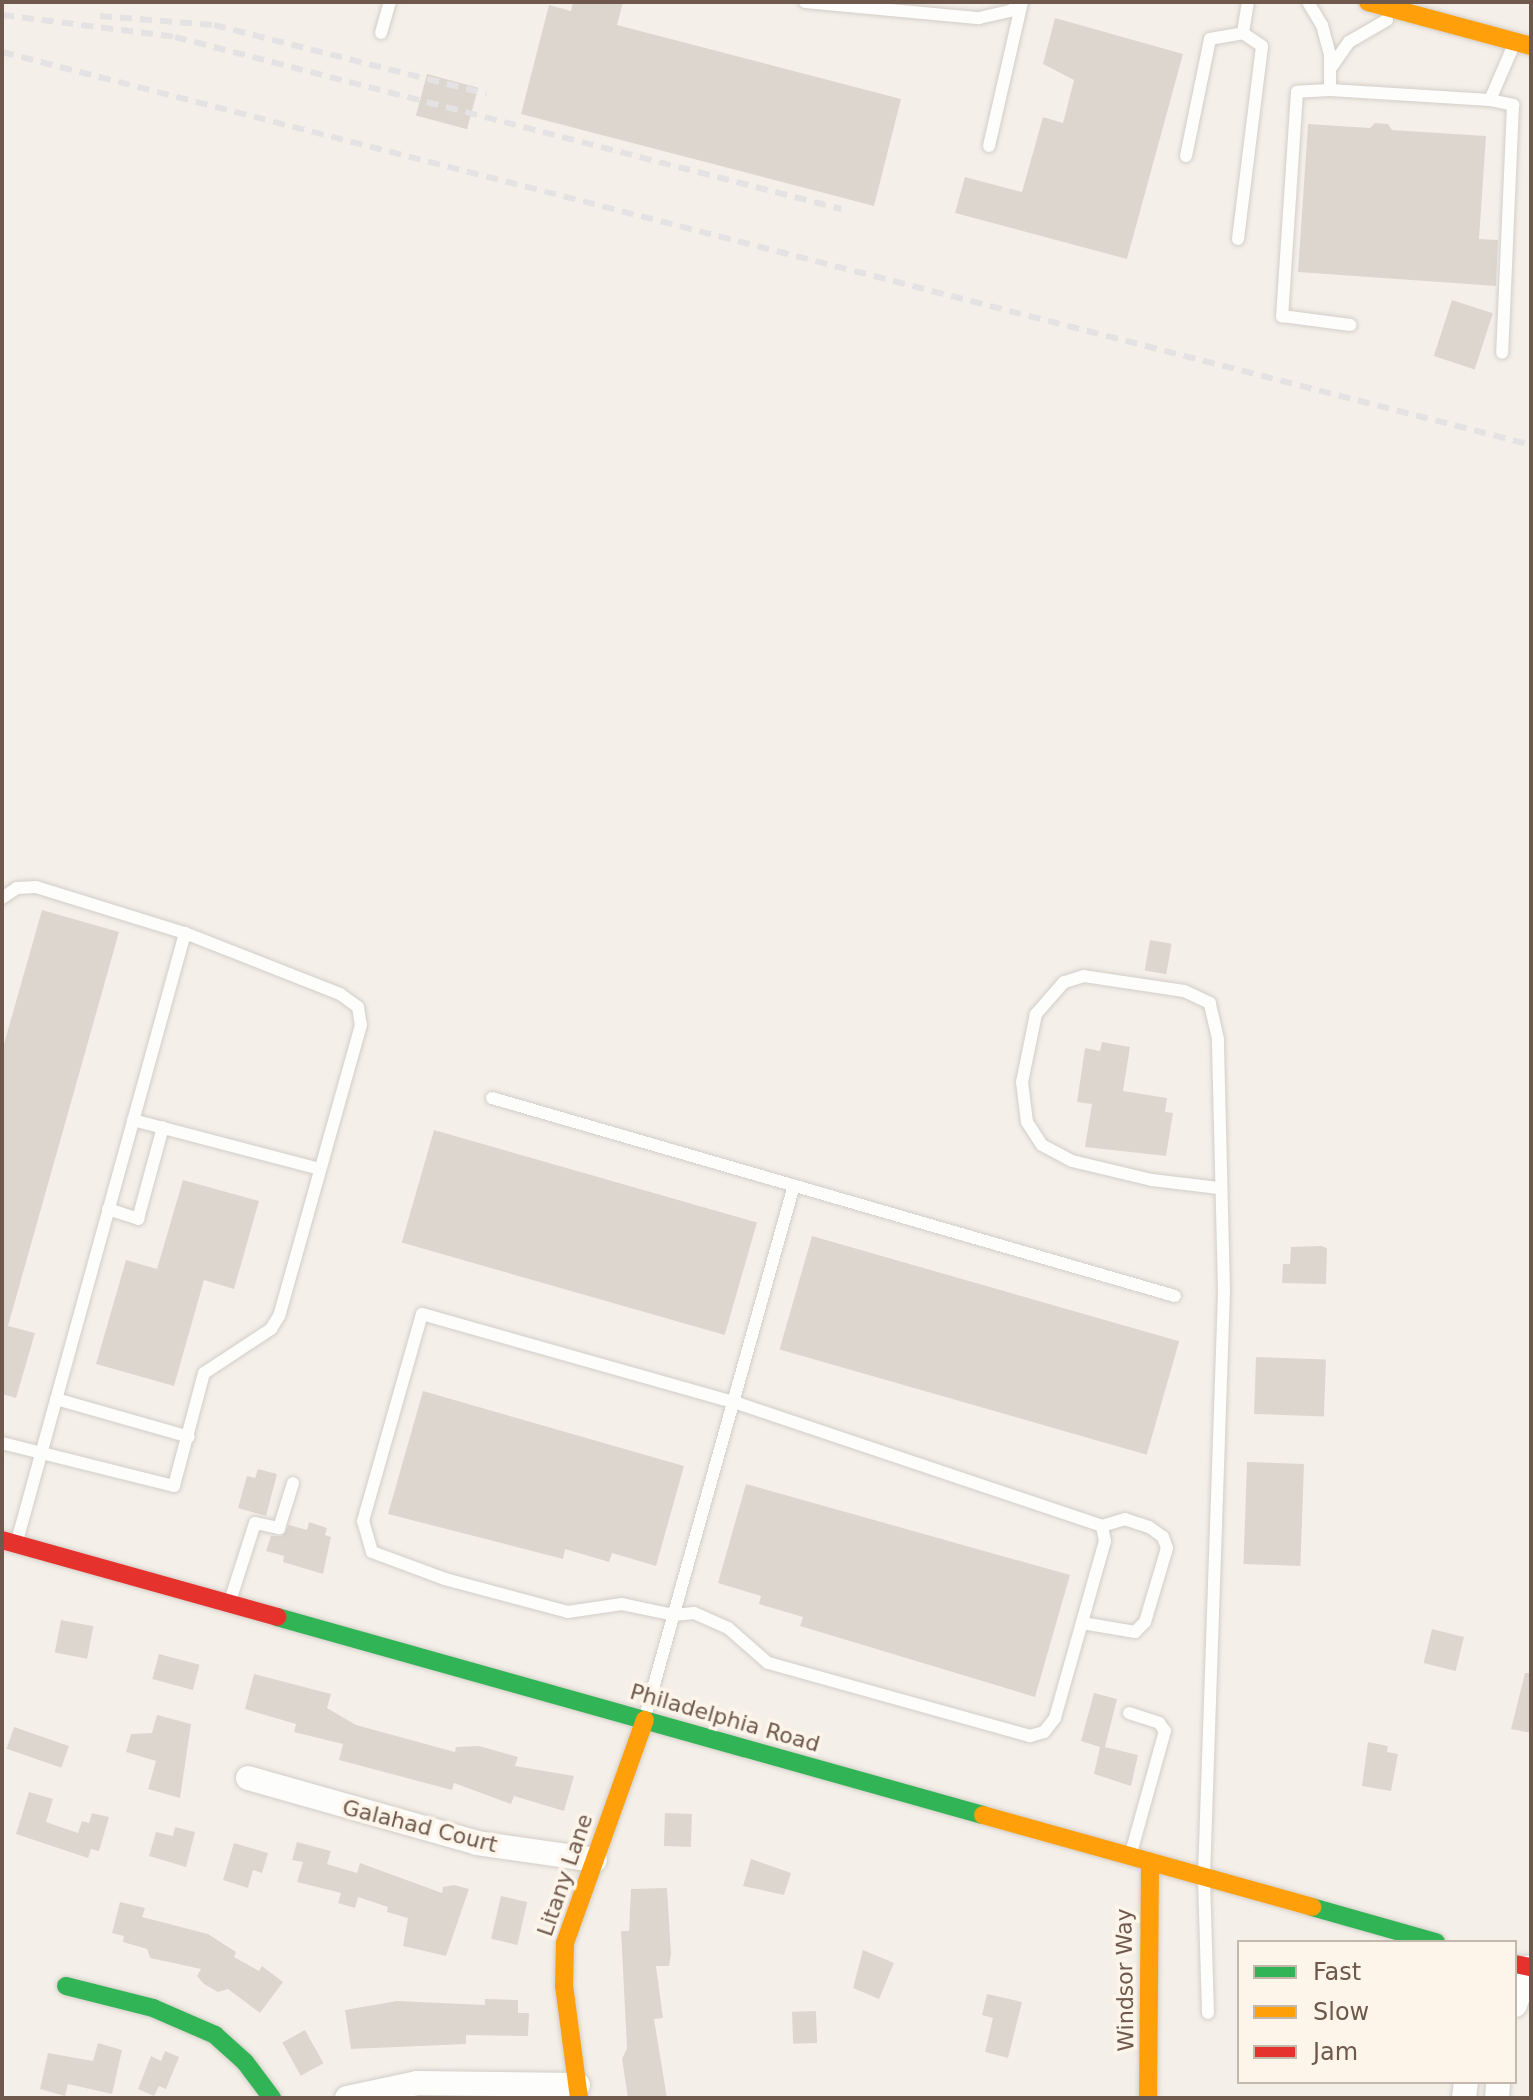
<!DOCTYPE html>
<style>
body{margin:0}
#map{position:relative;width:1533px;height:2100px;overflow:hidden;background:#f4f0e9;font-family:"DejaVu Sans",sans-serif}
div>[style]{position:absolute}
[style*='--x']{left:calc(var(--x)*1px);top:calc(var(--y)*1px);width:calc(var(--w)*1px);rotate:calc(var(--a)*1deg)}
.building>*{inset:0;background:#ddd6cf;transform-origin:0 0}
.roads{filter:drop-shadow(0 0 2px #d3cdc7) drop-shadow(0 0 2px #d3cdc7)}
.lane>*{height:12px;margin:-6px;padding:0 6px;transform-origin:6px;border-radius:6px;background:#fdfdfc}
.street>*{height:24px;margin:-12px;padding:0 12px;transform-origin:12px;border-radius:12px;background:#fdfdfc}
.fast>*{height:18px;margin:-9px;padding:0 9px;transform-origin:9px;border-radius:9px;background:#30b455}
.slow>*{height:18px;margin:-9px;padding:0 9px;transform-origin:9px;border-radius:9px;background:#ff9f0a}
.jam>*{height:18px;margin:-9px;padding:0 9px;transform-origin:9px;border-radius:9px;background:#e5322d}
.rail>*{height:6px;margin-top:-3px;transform-origin:0;background:repeating-linear-gradient(90deg,#e4e2e3 0 12px,transparent 0 20px)}
span{translate:-50% -50%;white-space:nowrap;text-align:center;line-height:1.15;-webkit-text-stroke:7px #fdf5ea;paint-order:stroke}
.street-label{font-size:22px;color:#6f594d}
.frame{position:absolute;inset:0;border:4px solid #6f594d;pointer-events:none}
.legend{position:absolute;left:1237px;top:1940px;width:280px;height:144px;box-sizing:border-box;background:#fdf5ea;border:2px solid #c4b7ab;margin:0;padding:10px 14px;list-style:none;font-size:24px;color:#6f594d}
.legend li{display:flex;align-items:center;gap:16px;height:40px}
.legend b{width:40px;border:2px solid #c4b7ab}
</style>
<div id="map">
<div class="building">
<i style="clip-path:polygon(573px 2px,623px 2px,617px 25px,901px 99px,874px 206px,521px 114px,549px 5px,571px 11px)"></i>
<i style="clip-path:polygon(1055px 18px,1183px 54px,1127px 259px,955px 213px,965px 177px,1022px 192px,1043px 117px,1063px 123px,1074px 80px,1043px 64px)"></i>
<i style="left:427px;top:74px;width:53px;height:43px;rotate:15deg"></i>
<i style="clip-path:polygon(1375px 123px,1388px 124px,1392px 130px,1486px 136px,1479px 239px,1498px 240px,1496px 286px,1298px 272px,1308px 124px,1370px 128px)"></i>
<i style="left:1452px;top:300px;width:43px;height:59px;rotate:18deg"></i>
<i style="clip-path:polygon(42px 910px,119px 932px,8px 1326px,35px 1333px,16px 1398px,2px 1394px,2px 1051px)"></i>
<i style="left:1150px;top:940px;width:22px;height:31px;rotate:10deg"></i>
<i style="clip-path:polygon(1102px 1042px,1130px 1047px,1123px 1091px,1167px 1098px,1165px 1112px,1173px 1113px,1166px 1156px,1085px 1147px,1092px 1104px,1077px 1102px,1085px 1048px,1100px 1051px)"></i>
<i style="left:434px;top:1130px;width:336px;height:117px;rotate:16deg"></i>
<i style="clip-path:polygon(183px 1180px,259px 1201px,234px 1289px,204px 1280px,174px 1386px,96px 1364px,126px 1260px,157px 1269px)"></i>
<i style="left:812px;top:1236px;width:382px;height:118px;rotate:16deg"></i>
<i style="clip-path:polygon(1321px 1246px,1327px 1248px,1326px 1284px,1282px 1283px,1283px 1264px,1290px 1264px,1291px 1247px)"></i>
<i style="left:1256px;top:1357px;width:70px;height:57px;rotate:2deg"></i>
<i style="clip-path:polygon(423px 1391px,684px 1466px,656px 1566px,612px 1553px,609px 1562px,565px 1549px,563px 1559px,388px 1514px)"></i>
<i style="left:1247px;top:1462px;width:57px;height:102px;rotate:2deg"></i>
<i style="clip-path:polygon(258px 1469px,277px 1474px,266px 1516px,238px 1508px,247px 1476px,255px 1478px)"></i>
<i style="clip-path:polygon(746px 1484px,1070px 1575px,1035px 1697px,800px 1626px,803px 1617px,759px 1604px,761px 1596px,718px 1583px)"></i>
<i style="clip-path:polygon(309px 1522px,327px 1528px,325px 1535px,331px 1537px,323px 1574px,283px 1562px,284px 1556px,266px 1551px,271px 1536px,282px 1536px,289px 1525px,307px 1530px)"></i>
<i style="left:61px;top:1620px;width:33px;height:33px;rotate:11deg"></i>
<i style="left:1432px;top:1629px;width:33px;height:35px;rotate:14deg"></i>
<i style="left:159px;top:1654px;width:42px;height:26px;rotate:15deg"></i>
<i style="clip-path:polygon(1525px 1673px,1531px 1673px,1531px 1733px,1511px 1729px)"></i>
<i style="clip-path:polygon(254px 1674px,331px 1694px,327px 1708px,356px 1725px,455px 1752px,456px 1747px,479px 1746px,518px 1757px,515px 1766px,574px 1776px,564px 1811px,514px 1796px,511px 1804px,454px 1783px,452px 1790px,339px 1760px,343px 1744px,294px 1732px,296px 1724px,245px 1709px)"></i>
<i style="clip-path:polygon(1094px 1693px,1117px 1699px,1105px 1747px,1138px 1755px,1131px 1786px,1094px 1774px,1100px 1747px,1081px 1741px)"></i>
<i style="clip-path:polygon(157px 1715px,191px 1724px,180px 1798px,148px 1789px,156px 1761px,126px 1752px,131px 1734px,152px 1733px)"></i>
<i style="left:14px;top:1727px;width:58px;height:23px;rotate:19deg"></i>
<i style="clip-path:polygon(1368px 1742px,1388px 1746px,1387px 1752px,1398px 1754px,1391px 1791px,1362px 1786px)"></i>
<i style="clip-path:polygon(29px 1792px,53px 1799px,46px 1822px,78px 1833px,82px 1821px,89px 1823px,92px 1813px,109px 1817px,99px 1851px,91px 1849px,88px 1858px,16px 1834px)"></i>
<i style="left:665px;top:1813px;width:27px;height:33px;rotate:2deg"></i>
<i style="clip-path:polygon(175px 1827px,195px 1832px,186px 1867px,149px 1856px,156px 1832px,173px 1836px)"></i>
<i style="clip-path:polygon(297px 1842px,331px 1851px,327px 1864px,357px 1873px,360px 1863px,442px 1893px,443px 1887px,454px 1885px,469px 1889px,446px 1956px,403px 1946px,408px 1918px,387px 1912px,388px 1907px,358px 1897px,355px 1908px,338px 1903px,341px 1893px,297px 1882px,303px 1862px,292px 1860px)"></i>
<i style="clip-path:polygon(234px 1843px,268px 1853px,262px 1873px,253px 1870px,248px 1888px,223px 1880px)"></i>
<i style="clip-path:polygon(751px 1859px,791px 1873px,784px 1895px,743px 1886px)"></i>
<i style="clip-path:polygon(667px 1888px,671px 1954px,669px 1966px,656px 1966px,663px 2018px,654px 2019px,667px 2098px,628px 2098px,622px 2059px,627px 2048px,621px 1931px,629px 1931px,631px 1889px)"></i>
<i style="left:501px;top:1896px;width:27px;height:44px;rotate:13deg"></i>
<i style="clip-path:polygon(120px 1902px,145px 1908px,142px 1917px,208px 1934px,236px 1952px,234px 1957px,259px 1971px,262px 1966px,283px 1982px,260px 2013px,228px 1989px,218px 1992px,204px 1984px,197px 1976px,201px 1969px,150px 1958px,147px 1949px,123px 1942px,124px 1936px,112px 1933px)"></i>
<i style="clip-path:polygon(863px 1950px,894px 1963px,879px 1999px,853px 1988px)"></i>
<i style="clip-path:polygon(987px 1994px,1022px 2002px,1008px 2058px,985px 2052px,993px 2018px,982px 2015px)"></i>
<i style="clip-path:polygon(485px 1999px,518px 2000px,518px 2013px,529px 2013px,528px 2036px,466px 2035px,466px 2044px,351px 2049px,345px 2010px,397px 2001px,485px 2005px)"></i>
<i style="left:816px;top:2011px;width:32px;height:24px;rotate:88deg"></i>
<i style="left:305px;top:2030px;width:38px;height:26px;rotate:61deg"></i>
<i style="clip-path:polygon(98px 2043px,122px 2050px,112px 2094px,68px 2084px,65px 2096px,40px 2089px,48px 2053px,93px 2061px)"></i>
<i style="clip-path:polygon(165px 2051px,179px 2057px,166px 2089px,159px 2086px,154px 2096px,138px 2089px,151px 2056px,161px 2061px)"></i>
</div>
<div class="roads">
<div class="lane">
<i style="--x:805;--y:2;--w:175;--a:5.3"></i>
<i style="--x:979;--y:18;--w:32;--a:-13"></i>
<i style="--x:1010;--y:11;--w:14;--a:-36"></i>
<i style="--x:1308;--y:2;--w:27;--a:59"></i>
<i style="--x:1322;--y:25;--w:31;--a:75"></i>
<i style="--x:1330;--y:55;--w:35;--a:90"></i>
<i style="--x:1330;--y:90;--w:160;--a:3.6"></i>
<i style="--x:1490;--y:100;--w:56;--a:-66.7"></i>
<i style="--x:381;--y:33;--w:32;--a:-74"></i>
<i style="--x:1330;--y:69;--w:33;--a:-55"></i>
<i style="--x:1349;--y:42;--w:44;--a:-30.1"></i>
<i style="--x:1330;--y:90;--w:33;--a:177"></i>
<i style="--x:1297;--y:92;--w:225;--a:93.8"></i>
<i style="--x:1282;--y:316;--w:69;--a:7.5"></i>
<i style="--x:1490;--y:100;--w:24;--a:12"></i>
<i style="--x:1513;--y:105;--w:248;--a:92.5"></i>
<i style="--x:989;--y:146;--w:148;--a:-77.1"></i>
<i style="--x:1186;--y:156;--w:119;--a:-78.4"></i>
<i style="--x:1210;--y:39;--w:34;--a:-10"></i>
<i style="--x:1238;--y:239;--w:194;--a:-82.9"></i>
<i style="--x:1262;--y:46;--w:23;--a:-146"></i>
<i style="--x:1243;--y:33;--w:31;--a:-81"></i>
<i style="--x:2;--y:898;--w:18;--a:-34"></i>
<i style="--x:17;--y:888;--w:19;--a:-3"></i>
<i style="--x:36;--y:887;--w:156;--a:17.2"></i>
<i style="--x:185;--y:933;--w:167;--a:21.5"></i>
<i style="--x:340;--y:994;--w:22;--a:36"></i>
<i style="--x:358;--y:1007;--w:18;--a:81"></i>
<i style="--x:361;--y:1025;--w:302;--a:105.7"></i>
<i style="--x:279;--y:1316;--w:15;--a:122"></i>
<i style="--x:271;--y:1329;--w:80;--a:146.7"></i>
<i style="--x:204;--y:1373;--w:117;--a:104.9"></i>
<i style="--x:174;--y:1486;--w:177;--a:-166"></i>
<i style="--x:492;--y:1098;--w:711;--a:16.17"></i>
<i style="--x:133;--y:1120;--w:193;--a:14.7"></i>
<i style="--x:108;--y:1209;--w:32;--a:18"></i>
<i style="--x:138;--y:1219;--w:95;--a:-74.8"></i>
<i style="--x:422;--y:1314;--w:324;--a:15.8"></i>
<i style="--x:734;--y:1402;--w:388;--a:18.6"></i>
<i style="--x:1102;--y:1526;--w:15;--a:79"></i>
<i style="--x:1105;--y:1541;--w:184;--a:105.8"></i>
<i style="--x:1055;--y:1718;--w:18;--a:128"></i>
<i style="--x:1044;--y:1732;--w:15;--a:164"></i>
<i style="--x:1030;--y:1736;--w:272;--a:-164.4"></i>
<i style="--x:768;--y:1663;--w:53;--a:-138.8"></i>
<i style="--x:728;--y:1628;--w:37;--a:-156"></i>
<i style="--x:694;--y:1613;--w:20;--a:174"></i>
<i style="--x:674;--y:1615;--w:53;--a:-168.1"></i>
<i style="--x:622;--y:1604;--w:55;--a:171.6"></i>
<i style="--x:568;--y:1612;--w:127;--a:-165"></i>
<i style="--x:445;--y:1579;--w:78;--a:-159.7"></i>
<i style="--x:372;--y:1552;--w:32;--a:-106"></i>
<i style="--x:363;--y:1521;--w:215;--a:-74.1"></i>
<i style="--x:56;--y:1399;--w:138;--a:15.9"></i>
<i style="--x:17;--y:1541;--w:631;--a:-74.55"></i>
<i style="--x:230;--y:1601;--w:82;--a:-72.2"></i>
<i style="--x:255;--y:1523;--w:25;--a:12"></i>
<i style="--x:279;--y:1528;--w:47;--a:-72.7"></i>
<i style="--x:1082;--y:1623;--w:54;--a:9.6"></i>
<i style="--x:1135;--y:1632;--w:14;--a:-45"></i>
<i style="--x:1145;--y:1622;--w:77;--a:-73.4"></i>
<i style="--x:1167;--y:1548;--w:12;--a:-110"></i>
<i style="--x:1163;--y:1537;--w:17;--a:-144"></i>
<i style="--x:1149;--y:1527;--w:25;--a:-162"></i>
<i style="--x:1125;--y:1519;--w:24;--a:163"></i>
<i style="--x:1129;--y:1713;--w:32;--a:18"></i>
<i style="--x:1159;--y:1723;--w:10;--a:53"></i>
<i style="--x:1165;--y:1731;--w:127;--a:105.6"></i>
<i style="--x:645;--y:1717;--w:552;--a:-74.35"></i>
<i style="--x:1208;--y:2013;--w:137;--a:-91.7"></i>
<i style="--x:1204;--y:1876;--w:585;--a:-88.04"></i>
<i style="--x:1224;--y:1291;--w:252;--a:-91.4"></i>
<i style="--x:1218;--y:1039;--w:37;--a:-103"></i>
<i style="--x:1210;--y:1003;--w:29;--a:-155"></i>
<i style="--x:1184;--y:991;--w:101;--a:-171.5"></i>
<i style="--x:1084;--y:976;--w:21;--a:163"></i>
<i style="--x:1064;--y:982;--w:43;--a:131.2"></i>
<i style="--x:1036;--y:1014;--w:69;--a:101.6"></i>
<i style="--x:1022;--y:1082;--w:40;--a:82.9"></i>
<i style="--x:1027;--y:1122;--w:27;--a:57"></i>
<i style="--x:1042;--y:1145;--w:34;--a:28"></i>
<i style="--x:1072;--y:1161;--w:82;--a:13.4"></i>
<i style="--x:1152;--y:1180;--w:67;--a:6.8"></i>
</div>
<div class="street">
<i style="--x:248;--y:1778;--w:238;--a:15.8"></i>
<i style="--x:477;--y:1843;--w:119;--a:8.2"></i>
<i style="--x:1515;--y:2005;--w:40;--a:-69.8"></i>
<i style="--x:347;--y:2098;--w:72;--a:-12.1"></i>
<i style="--x:417;--y:2083;--w:161;--a:0.7"></i>
<i style="--x:1464;--y:2098;--w:16;--a:-83"></i>
<i style="--x:1497;--y:2098;--w:16;--a:-86"></i>
</div>
<div class="fast">
<i style="--x:277;--y:1617;--w:733;--a:15.67"></i>
<i style="--x:1312;--y:1907;--w:129;--a:15.8"></i>
<i style="--x:66;--y:1986;--w:90;--a:14.2"></i>
<i style="--x:153;--y:2008;--w:68;--a:23.5"></i>
<i style="--x:215;--y:2035;--w:40;--a:42"></i>
<i style="--x:245;--y:2062;--w:45;--a:53.1"></i>
</div>
<div class="slow">
<i style="--x:1368;--y:2;--w:169;--a:15.1"></i>
<i style="--x:983;--y:1815;--w:342;--a:15.6"></i>
<i style="--x:579;--y:2098;--w:113;--a:-97.6"></i>
<i style="--x:564;--y:1986;--w:43;--a:-88.7"></i>
<i style="--x:565;--y:1943;--w:237;--a:-70.3"></i>
<i style="--x:1148;--y:2098;--w:236;--a:-89.5"></i>
</div>
<div class="jam">
<i style="--x:2;--y:1540;--w:286;--a:15.6"></i>
<i style="--x:1515;--y:1964;--w:16;--a:11"></i>
</div>
</div>
<div class="rail">
<i style="--x:2;--y:15;--w:174;--a:7.2"></i>
<i style="--x:175;--y:37;--w:688;--a:14.48"></i>
<i style="--x:100;--y:16;--w:114;--a:4.5"></i>
<i style="--x:214;--y:25;--w:281;--a:14.2"></i>
<i style="--x:2;--y:52;--w:1579;--a:14.41"></i>
</div>
<div class="street-label">
<span style="left:725px;top:1718px;rotate:16deg">Philadelphia Road</span>
<span style="left:420px;top:1826px;rotate:14deg">Galahad Court</span>
<span style="left:565px;top:1875px;rotate:-71deg">Litany Lane</span>
<span style="left:1125px;top:1980px;rotate:-91deg">Windsor Way</span>
</div>
<div class="frame"></div>
<ul class="legend">
<li><b style="height:10px;background:#30b455"></b>Fast</li>
<li><b style="height:10px;background:#ff9f0a"></b>Slow</li>
<li><b style="height:10px;background:#e5322d"></b>Jam</li>
</ul>
</div>
